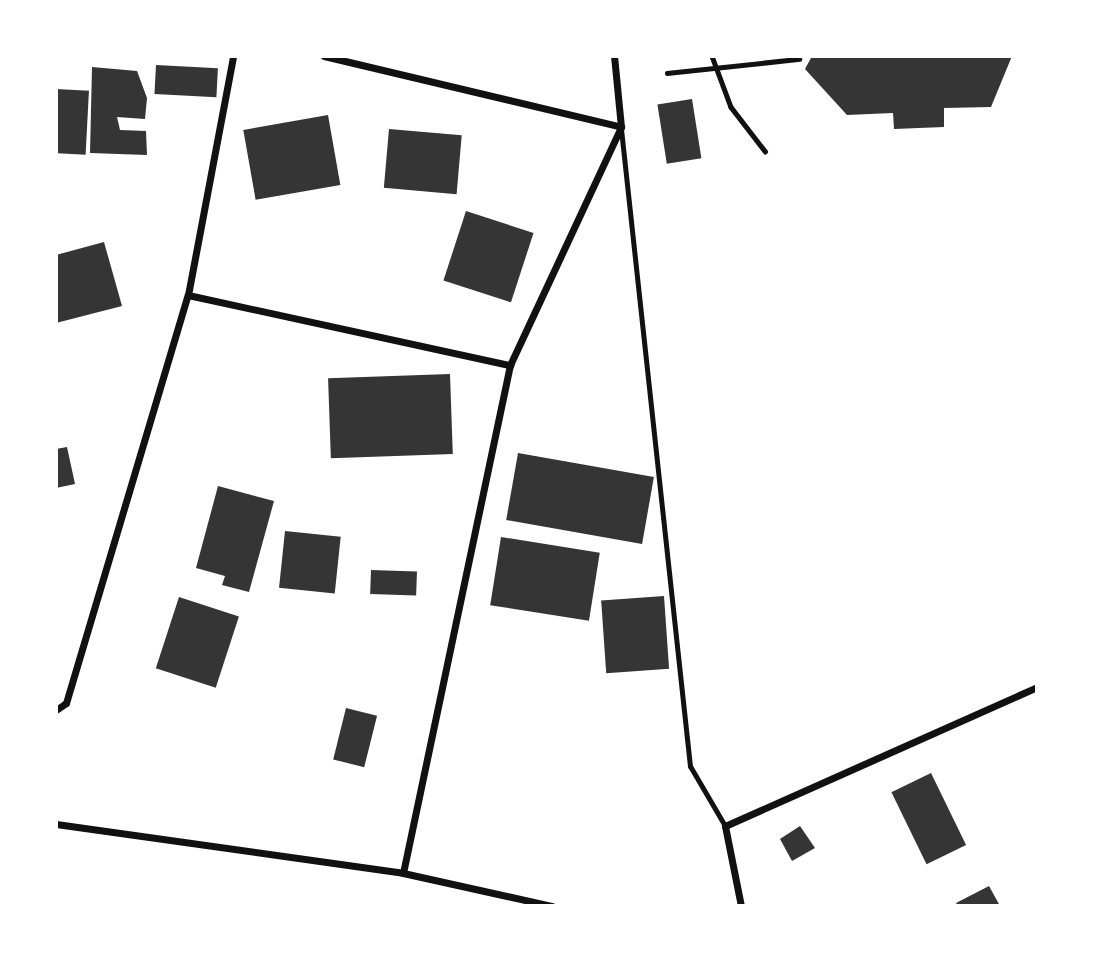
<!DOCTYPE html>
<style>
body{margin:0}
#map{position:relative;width:1093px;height:962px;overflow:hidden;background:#fff;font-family:Helvetica,sans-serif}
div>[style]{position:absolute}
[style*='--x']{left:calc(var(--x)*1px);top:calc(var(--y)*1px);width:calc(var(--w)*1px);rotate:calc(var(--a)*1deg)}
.building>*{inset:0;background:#353535;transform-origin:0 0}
.path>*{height:4.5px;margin:-2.25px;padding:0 2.25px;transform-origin:2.25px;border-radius:2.25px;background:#111}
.service>*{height:5px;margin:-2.5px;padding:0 2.5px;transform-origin:2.5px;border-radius:2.5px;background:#111}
.minor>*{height:7px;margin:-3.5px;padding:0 3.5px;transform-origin:3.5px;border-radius:3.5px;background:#111}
span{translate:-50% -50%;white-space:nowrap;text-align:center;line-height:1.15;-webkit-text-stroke:6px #fff;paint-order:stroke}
.frame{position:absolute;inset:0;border:58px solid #fff;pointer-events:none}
</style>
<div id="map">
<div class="building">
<i style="clip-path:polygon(812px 56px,1012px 56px,991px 107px,944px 108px,944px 127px,894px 129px,893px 113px,847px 115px,805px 69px)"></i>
<i style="left:156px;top:65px;width:62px;height:29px;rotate:3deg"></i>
<i style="clip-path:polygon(92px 67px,137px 71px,147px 98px,145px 119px,117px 117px,120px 130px,146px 131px,147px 155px,90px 153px)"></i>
<i style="left:56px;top:89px;width:33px;height:64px;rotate:3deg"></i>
<i style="left:692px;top:99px;width:60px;height:35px;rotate:81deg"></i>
<i style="left:328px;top:115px;width:71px;height:86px;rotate:80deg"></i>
<i style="left:389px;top:129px;width:73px;height:59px;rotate:5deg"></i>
<i style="left:466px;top:211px;width:71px;height:73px;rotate:18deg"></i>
<i style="clip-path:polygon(104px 242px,122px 306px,56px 323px,56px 255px)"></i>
<i style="left:450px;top:374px;width:80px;height:122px;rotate:88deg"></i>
<i style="clip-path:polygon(67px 447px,75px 484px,56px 488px,56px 449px)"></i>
<i style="left:518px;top:453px;width:138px;height:68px;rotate:10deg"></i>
<i style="clip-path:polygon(218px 486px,274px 501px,249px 592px,222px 585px,225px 576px,196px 568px)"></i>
<i style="left:285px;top:531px;width:56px;height:57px;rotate:6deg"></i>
<i style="left:501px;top:537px;width:100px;height:69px;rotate:9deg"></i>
<i style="left:371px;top:570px;width:46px;height:24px;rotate:2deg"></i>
<i style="left:664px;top:596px;width:73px;height:63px;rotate:86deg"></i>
<i style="left:179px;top:597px;width:63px;height:75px;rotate:18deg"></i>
<i style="left:346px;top:708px;width:32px;height:53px;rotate:14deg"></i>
<i style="left:931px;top:773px;width:80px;height:44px;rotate:64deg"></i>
<i style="clip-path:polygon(800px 826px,815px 848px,792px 861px,780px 839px)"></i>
<i style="clip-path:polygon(989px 886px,1000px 906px,958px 906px,956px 903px)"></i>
</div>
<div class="path">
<i style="--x:712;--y:56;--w:54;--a:69.6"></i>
<i style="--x:731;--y:107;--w:56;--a:52.3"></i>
<i style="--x:667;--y:73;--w:133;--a:-6.1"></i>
</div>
<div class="service">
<i style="--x:621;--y:129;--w:641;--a:83.82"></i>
<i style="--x:690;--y:766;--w:69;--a:59.7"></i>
</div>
<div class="minor">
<i style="--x:324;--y:56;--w:305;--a:13.4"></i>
<i style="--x:188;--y:295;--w:330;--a:12.3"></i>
<i style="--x:56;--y:710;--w:12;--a:-35"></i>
<i style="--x:66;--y:703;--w:426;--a:-73.4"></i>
<i style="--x:188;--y:295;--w:243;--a:-79.3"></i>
<i style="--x:56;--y:824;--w:350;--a:8"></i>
<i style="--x:403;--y:873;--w:519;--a:-78.11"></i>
<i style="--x:510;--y:365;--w:263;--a:-65"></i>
<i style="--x:621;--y:127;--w:71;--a:-95.6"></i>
<i style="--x:403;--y:873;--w:153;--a:12.5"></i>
<i style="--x:741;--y:906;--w:82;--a:-101.3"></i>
<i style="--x:725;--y:826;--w:342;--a:-24"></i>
</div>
<div class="frame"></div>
</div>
